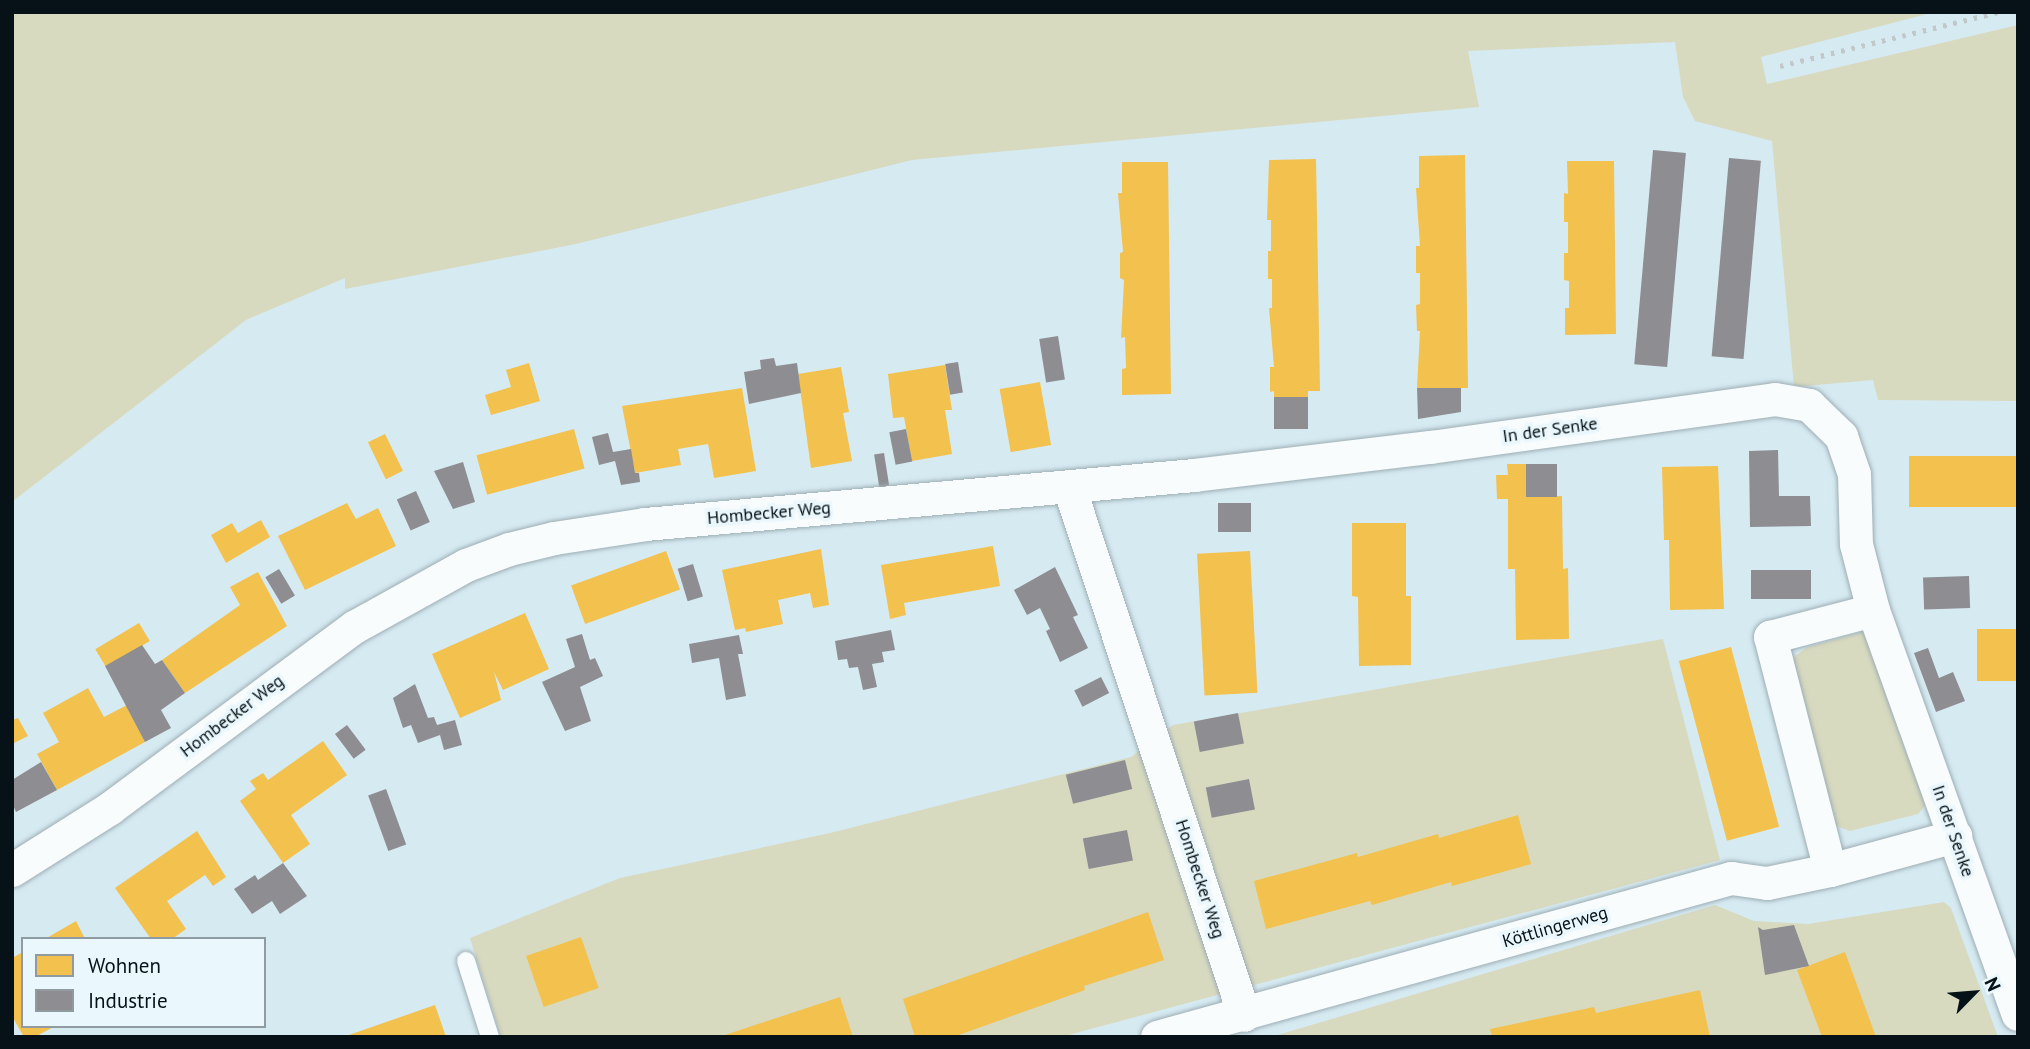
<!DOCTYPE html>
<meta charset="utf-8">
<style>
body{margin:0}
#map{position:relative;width:2030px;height:1049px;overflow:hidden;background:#d6eaf2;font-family:"PT Sans",sans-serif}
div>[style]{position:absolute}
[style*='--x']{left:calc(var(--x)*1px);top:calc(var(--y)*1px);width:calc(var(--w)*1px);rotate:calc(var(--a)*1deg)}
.green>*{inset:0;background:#d8dabf}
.homes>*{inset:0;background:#f2c14e;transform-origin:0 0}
.industry>*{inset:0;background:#8d8d92;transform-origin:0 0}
.roads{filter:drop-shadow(0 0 2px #9eaeb4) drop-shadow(0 0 2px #9eaeb4)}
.service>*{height:18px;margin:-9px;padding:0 9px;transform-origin:9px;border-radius:9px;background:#f9fcfd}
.minor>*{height:33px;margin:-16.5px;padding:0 16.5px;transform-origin:16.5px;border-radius:16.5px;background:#f9fcfd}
.rail>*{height:5px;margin-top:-2.5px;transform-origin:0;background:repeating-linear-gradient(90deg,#c2c7c9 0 3.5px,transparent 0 10.5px)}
span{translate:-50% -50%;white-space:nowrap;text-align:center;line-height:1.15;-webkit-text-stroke:7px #eaf7fd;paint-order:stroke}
.street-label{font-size:18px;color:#061217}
.frame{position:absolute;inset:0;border:14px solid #061217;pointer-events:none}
.legend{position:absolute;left:21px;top:937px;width:245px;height:91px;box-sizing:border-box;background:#eaf7fd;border:2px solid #8f9ba1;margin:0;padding:9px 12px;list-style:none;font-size:21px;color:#061217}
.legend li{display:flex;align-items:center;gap:14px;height:35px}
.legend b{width:35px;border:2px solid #8f9ba1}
.north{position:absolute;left:1939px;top:958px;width:70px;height:70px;-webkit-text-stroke:5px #eaf7fd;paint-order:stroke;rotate:65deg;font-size:19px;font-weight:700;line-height:28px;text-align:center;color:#061217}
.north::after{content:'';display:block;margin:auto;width:24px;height:32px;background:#061217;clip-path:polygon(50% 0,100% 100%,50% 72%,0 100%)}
</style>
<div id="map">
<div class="green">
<i style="clip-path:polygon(12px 12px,1935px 12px,1761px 57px,1767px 84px,2018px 25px,2018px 401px,1878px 400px,1873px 380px,1794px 387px,1772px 141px,1695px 121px,1683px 97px,1675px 42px,1468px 51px,1479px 107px,912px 160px,576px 244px,345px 289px,345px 278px,246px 320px,12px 502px)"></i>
<i style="clip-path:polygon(1862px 632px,1877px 640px,1929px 801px,1918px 814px,1850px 831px,1830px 824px,1789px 679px,1794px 657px,1807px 647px)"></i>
<i style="clip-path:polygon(1663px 639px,1720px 860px,1061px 1037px,501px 1037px,470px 938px,620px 878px,830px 833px,1131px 757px,1173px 725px)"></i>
<i style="clip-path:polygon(1944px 902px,1951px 908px,1998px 1037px,1271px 1037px,1715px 905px,1754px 921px,1808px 924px)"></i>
</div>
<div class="homes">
<i style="clip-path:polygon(1465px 155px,1468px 388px,1417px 388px,1420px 331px,1417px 331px,1416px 305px,1420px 304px,1420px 273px,1416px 273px,1416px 246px,1420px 246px,1416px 188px,1419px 188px,1419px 156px)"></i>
<i style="clip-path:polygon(1316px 159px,1320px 391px,1308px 391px,1308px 397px,1274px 397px,1274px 391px,1270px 392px,1270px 367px,1274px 367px,1269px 308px,1272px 308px,1272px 279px,1268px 279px,1268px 251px,1271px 251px,1271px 220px,1267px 220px,1269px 160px)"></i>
<i style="clip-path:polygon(1567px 161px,1614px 161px,1616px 334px,1565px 335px,1565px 308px,1569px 308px,1569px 281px,1564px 280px,1564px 253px,1568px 253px,1568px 222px,1564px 222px,1564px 193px,1568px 194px)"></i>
<i style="clip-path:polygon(1122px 162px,1168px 162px,1171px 394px,1122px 395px,1122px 369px,1126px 368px,1125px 337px,1121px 338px,1124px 280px,1120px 278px,1120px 253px,1123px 252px,1118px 193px,1122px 193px)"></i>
<i style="clip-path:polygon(529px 363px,540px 401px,491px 415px,485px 395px,511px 387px,506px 370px)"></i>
<i style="clip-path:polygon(945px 365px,952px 410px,945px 410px,952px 454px,912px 461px,904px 417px,893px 418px,888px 374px)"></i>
<i style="clip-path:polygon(841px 367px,849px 412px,843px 413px,852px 461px,811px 468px,798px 374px)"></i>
<i style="left:1040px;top:382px;width:64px;height:41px;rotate:80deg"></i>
<i style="clip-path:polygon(742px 388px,756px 471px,714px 478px,708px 444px,678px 449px,681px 465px,635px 473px,622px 406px)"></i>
<i style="left:574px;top:429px;width:41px;height:101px;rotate:75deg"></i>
<i style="left:385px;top:434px;width:41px;height:19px;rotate:64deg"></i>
<i style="left:2018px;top:456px;width:51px;height:109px;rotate:90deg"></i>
<i style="clip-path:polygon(1507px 464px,1526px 464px,1527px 497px,1562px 496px,1563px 569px,1568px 568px,1569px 639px,1516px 640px,1515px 569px,1508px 569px,1508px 499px,1497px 499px,1496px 475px,1508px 475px)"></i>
<i style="clip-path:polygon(1718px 466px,1724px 609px,1670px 610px,1669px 540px,1664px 540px,1662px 467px)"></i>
<i style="clip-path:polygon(347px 503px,356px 519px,378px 508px,396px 546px,305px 590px,278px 536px)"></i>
<i style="clip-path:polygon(261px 520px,270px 537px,226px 563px,211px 535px,232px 523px,238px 533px)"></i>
<i style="clip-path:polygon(1352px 523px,1406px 523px,1406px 596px,1411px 596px,1411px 665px,1359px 666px,1358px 597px,1352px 596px)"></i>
<i style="clip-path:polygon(993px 546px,1000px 586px,904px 603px,906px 615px,890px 619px,881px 565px)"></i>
<i style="clip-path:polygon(821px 549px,829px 605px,813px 608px,810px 593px,778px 600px,783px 624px,746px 632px,745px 628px,735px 630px,722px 570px)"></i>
<i style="left:666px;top:551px;width:41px;height:101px;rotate:70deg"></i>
<i style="left:1250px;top:551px;width:142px;height:53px;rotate:87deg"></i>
<i style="clip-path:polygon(258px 572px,287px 626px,185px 693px,162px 660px,240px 605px,230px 587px)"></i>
<i style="clip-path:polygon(525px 613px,549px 669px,503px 690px,494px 672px,501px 700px,460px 718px,432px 654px)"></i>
<i style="left:139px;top:623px;width:21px;height:51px;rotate:59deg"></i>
<i style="left:2018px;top:629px;width:52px;height:41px;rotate:90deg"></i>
<i style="left:1731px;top:647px;width:186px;height:54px;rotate:75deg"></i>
<i style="clip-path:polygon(88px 688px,104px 717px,127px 705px,145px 742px,57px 790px,37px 754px,59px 742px,43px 713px)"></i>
<i style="clip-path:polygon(18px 718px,28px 736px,12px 744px,12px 720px)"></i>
<i style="clip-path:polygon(323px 741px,347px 775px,291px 815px,310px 844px,283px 863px,240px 801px,256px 789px,250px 781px,263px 773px,268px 780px)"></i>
<i style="clip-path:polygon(1518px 815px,1531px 864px,1452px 886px,1451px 882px,1372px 905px,1370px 901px,1266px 929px,1254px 881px,1357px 853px,1358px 857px,1438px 834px,1439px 838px)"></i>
<i style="clip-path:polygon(197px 831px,226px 877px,213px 886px,205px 875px,167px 901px,186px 929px,172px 939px,151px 939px,115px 888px)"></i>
<i style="clip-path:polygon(1148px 912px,1164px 960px,1084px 986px,1085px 990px,953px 1037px,915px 1037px,903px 999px)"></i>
<i style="clip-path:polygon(76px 921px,85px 939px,45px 939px)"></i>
<i style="left:581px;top:937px;width:54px;height:58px;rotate:71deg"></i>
<i style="clip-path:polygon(23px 952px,23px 1026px,55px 1026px,35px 1037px,24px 1037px,12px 1016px,12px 958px)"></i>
<i style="clip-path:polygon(1845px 952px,1876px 1037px,1822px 1037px,1797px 970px)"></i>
<i style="clip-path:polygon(1700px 990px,1710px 1037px,1492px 1037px,1490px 1029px,1594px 1007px,1596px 1013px)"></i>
<i style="clip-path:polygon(840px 997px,853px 1037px,722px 1037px,722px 1036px)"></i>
<i style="clip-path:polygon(435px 1005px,446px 1037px,347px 1037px,346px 1036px)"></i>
</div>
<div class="industry">
<i style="left:1653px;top:150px;width:33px;height:215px;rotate:5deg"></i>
<i style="left:1729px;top:158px;width:32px;height:199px;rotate:5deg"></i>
<i style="left:1058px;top:336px;width:44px;height:19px;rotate:81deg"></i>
<i style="clip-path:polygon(774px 358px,776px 366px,797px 363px,801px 393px,749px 404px,744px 372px,761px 369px,760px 360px)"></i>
<i style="left:958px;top:362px;width:31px;height:13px;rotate:81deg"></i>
<i style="clip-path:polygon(1417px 388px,1461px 388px,1461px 412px,1418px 419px)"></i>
<i style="left:1274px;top:397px;width:34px;height:32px"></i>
<i style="left:906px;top:429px;width:33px;height:17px;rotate:79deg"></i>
<i style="clip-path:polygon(608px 433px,613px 452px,631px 449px,635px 473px,639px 473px,640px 482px,621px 485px,615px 461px,599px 465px,592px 437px)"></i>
<i style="clip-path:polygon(1778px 450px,1779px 496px,1810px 496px,1811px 526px,1750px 527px,1749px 451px)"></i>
<i style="left:884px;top:453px;width:33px;height:10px;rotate:81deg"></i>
<i style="clip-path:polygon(463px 462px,475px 502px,453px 509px,434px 471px)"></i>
<i style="left:1526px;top:464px;width:31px;height:33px"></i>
<i style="left:416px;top:491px;width:34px;height:21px;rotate:66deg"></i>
<i style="left:1251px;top:503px;width:29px;height:33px;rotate:90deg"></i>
<i style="left:693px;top:564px;width:34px;height:16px;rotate:73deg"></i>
<i style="clip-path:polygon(1055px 567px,1078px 615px,1073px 617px,1088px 648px,1060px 662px,1046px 631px,1050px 629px,1040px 608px,1027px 615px,1014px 590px)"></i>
<i style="left:279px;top:569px;width:31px;height:16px;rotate:59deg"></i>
<i style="left:1751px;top:570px;width:60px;height:29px"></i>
<i style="left:1969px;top:576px;width:32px;height:46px;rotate:88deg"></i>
<i style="clip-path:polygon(891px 630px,895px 650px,882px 652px,884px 662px,872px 664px,877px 687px,863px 690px,858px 667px,849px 668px,847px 659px,838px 660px,835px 641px)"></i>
<i style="clip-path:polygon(582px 634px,590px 660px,595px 658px,603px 676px,580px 687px,591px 721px,565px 731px,542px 682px,575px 667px,566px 639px)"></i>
<i style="clip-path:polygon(739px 635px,743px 654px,738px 654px,746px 696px,726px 700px,719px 658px,692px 663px,689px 644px)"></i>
<i style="clip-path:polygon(142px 645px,155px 664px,162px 660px,185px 693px,161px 710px,171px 728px,145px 742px,105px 666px)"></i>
<i style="clip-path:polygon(1928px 648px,1939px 678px,1953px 672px,1965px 701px,1936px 712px,1914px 653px)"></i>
<i style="left:1101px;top:677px;width:18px;height:30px;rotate:63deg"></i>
<i style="clip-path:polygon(415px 684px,428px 718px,434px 717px,437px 725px,455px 720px,462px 745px,444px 750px,440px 735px,418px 743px,411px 725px,403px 728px,393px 698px)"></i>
<i style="left:1238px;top:713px;width:31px;height:45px;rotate:79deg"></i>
<i style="left:347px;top:725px;width:31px;height:15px;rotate:53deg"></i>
<i style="left:1125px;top:760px;width:30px;height:61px;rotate:76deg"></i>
<i style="clip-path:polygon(41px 762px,57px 790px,16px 812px,12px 803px,12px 780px)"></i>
<i style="left:1249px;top:779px;width:31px;height:44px;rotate:79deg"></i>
<i style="left:386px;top:789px;width:59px;height:19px;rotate:70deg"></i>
<i style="left:1127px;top:830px;width:31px;height:45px;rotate:79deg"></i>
<i style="clip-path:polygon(283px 863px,307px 896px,280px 914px,272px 901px,252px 914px,234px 889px,255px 875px,258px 880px)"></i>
<i style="clip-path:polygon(1794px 925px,1809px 966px,1765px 975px,1758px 927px,1763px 930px)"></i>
</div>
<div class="roads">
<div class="service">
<i style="--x:466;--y:961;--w:80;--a:72.5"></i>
</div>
<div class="minor">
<i style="--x:1069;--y:487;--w:556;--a:71.66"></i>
<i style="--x:12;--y:870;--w:116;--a:-32.3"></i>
<i style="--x:110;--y:808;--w:304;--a:-36.6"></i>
<i style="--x:354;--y:627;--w:128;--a:-29"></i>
<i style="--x:466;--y:565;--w:46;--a:-20.4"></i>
<i style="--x:509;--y:549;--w:46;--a:-13.7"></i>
<i style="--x:554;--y:538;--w:92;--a:-8.7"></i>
<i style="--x:645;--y:524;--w:551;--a:-5.1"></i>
<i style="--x:1194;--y:475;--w:238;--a:-6.8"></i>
<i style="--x:1430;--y:447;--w:348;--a:-7.9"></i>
<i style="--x:1775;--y:399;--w:35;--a:10"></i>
<i style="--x:1809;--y:405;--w:45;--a:44.1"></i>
<i style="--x:1841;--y:436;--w:40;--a:71.1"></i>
<i style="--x:1854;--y:474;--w:70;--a:88.4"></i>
<i style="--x:1856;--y:544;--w:68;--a:75.6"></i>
<i style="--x:1873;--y:610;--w:429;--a:70.3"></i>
<i style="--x:1830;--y:870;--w:241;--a:-104.4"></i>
<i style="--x:1770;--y:637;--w:106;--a:-14.7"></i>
<i style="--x:1157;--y:1037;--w:596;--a:-15.48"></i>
<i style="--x:1731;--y:878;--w:36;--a:8"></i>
<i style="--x:1767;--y:883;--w:64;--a:-11.7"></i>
<i style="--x:1830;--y:870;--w:130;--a:-15.2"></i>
</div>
</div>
<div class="rail">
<i style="--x:1780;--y:66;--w:225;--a:-13.9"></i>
</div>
<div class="street-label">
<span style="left:1550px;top:430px;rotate:-8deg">In der Senke</span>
<span style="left:769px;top:513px;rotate:-5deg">Hombecker Weg</span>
<span style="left:232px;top:716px;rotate:-37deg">Hombecker Weg</span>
<span style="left:1953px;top:831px;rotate:71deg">In der Senke</span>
<span style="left:1200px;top:879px;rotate:72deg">Hombecker Weg</span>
<span style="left:1555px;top:927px;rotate:-16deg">Köttlingerweg</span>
</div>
<div class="frame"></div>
<ul class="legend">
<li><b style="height:19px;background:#f2c14e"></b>Wohnen</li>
<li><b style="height:19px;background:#8d8d92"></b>Industrie</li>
</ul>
<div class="north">N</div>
</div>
